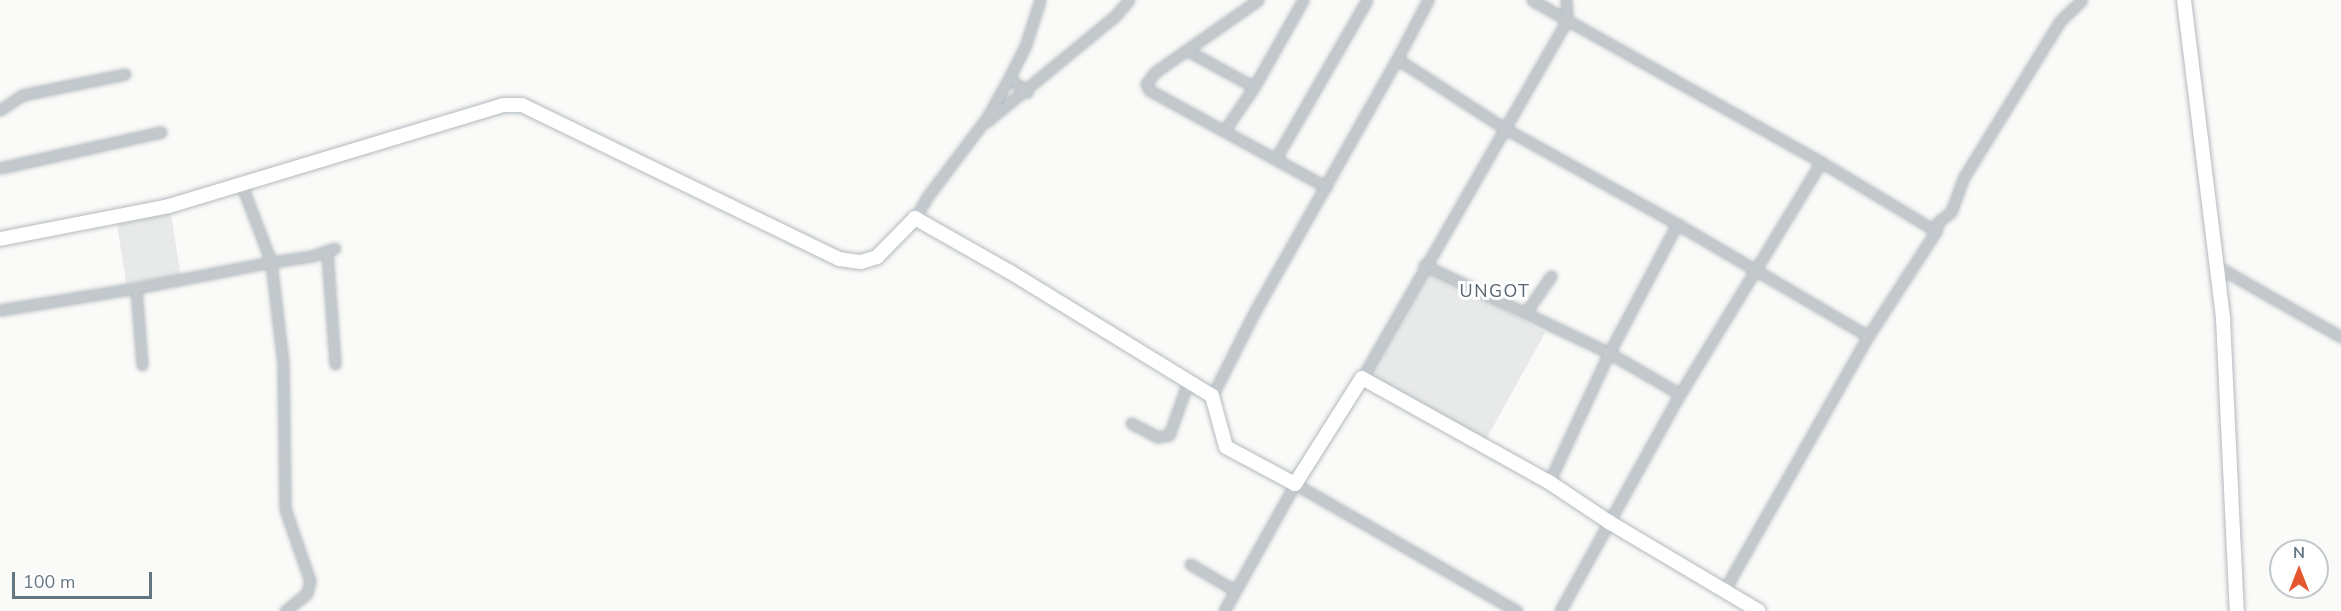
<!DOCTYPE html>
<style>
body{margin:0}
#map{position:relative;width:2341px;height:611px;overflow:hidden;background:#fafaf8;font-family:"Nunito Sans",sans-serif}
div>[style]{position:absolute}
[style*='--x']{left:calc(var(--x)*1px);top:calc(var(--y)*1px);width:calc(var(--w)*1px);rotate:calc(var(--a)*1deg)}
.built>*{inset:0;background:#e8e9e9;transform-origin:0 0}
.roads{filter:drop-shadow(0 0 2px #b3babf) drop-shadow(0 0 2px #b3babf)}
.street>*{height:9px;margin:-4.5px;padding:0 4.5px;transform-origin:4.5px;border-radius:4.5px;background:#c3c8cc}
.secondary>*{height:14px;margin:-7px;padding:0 7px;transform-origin:7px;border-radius:7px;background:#fff}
span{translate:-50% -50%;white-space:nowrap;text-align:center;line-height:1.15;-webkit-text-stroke:6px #fff;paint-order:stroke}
.quarter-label{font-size:18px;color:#57646e;letter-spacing:1.5px}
.north{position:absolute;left:2269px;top:539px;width:60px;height:60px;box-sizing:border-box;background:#fff;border:2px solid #c1c8cd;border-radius:50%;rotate:0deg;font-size:16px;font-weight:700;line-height:24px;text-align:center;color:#657683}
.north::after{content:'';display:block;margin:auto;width:21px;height:27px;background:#e4572e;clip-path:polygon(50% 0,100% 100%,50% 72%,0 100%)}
.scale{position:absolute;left:12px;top:572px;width:140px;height:27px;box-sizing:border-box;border:3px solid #657683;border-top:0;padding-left:8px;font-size:18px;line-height:21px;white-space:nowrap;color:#657683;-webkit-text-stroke:4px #fff;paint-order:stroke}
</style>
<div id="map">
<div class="built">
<i style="left:171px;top:214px;width:62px;height:55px;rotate:81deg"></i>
<i style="left:1429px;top:268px;width:133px;height:123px;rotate:29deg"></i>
</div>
<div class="roads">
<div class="street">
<i style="--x:1258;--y:0;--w:126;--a:145"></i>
<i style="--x:1155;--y:72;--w:15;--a:127"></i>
<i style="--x:1146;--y:84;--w:7;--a:63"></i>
<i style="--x:1149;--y:90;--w:202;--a:28.7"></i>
<i style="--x:1532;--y:0;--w:40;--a:29.7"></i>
<i style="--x:1566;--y:0;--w:20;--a:87"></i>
<i style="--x:1188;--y:51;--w:75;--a:28.6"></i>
<i style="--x:1397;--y:59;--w:127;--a:32.8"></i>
<i style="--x:1504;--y:128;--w:198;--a:29"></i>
<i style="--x:1677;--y:224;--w:221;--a:30.4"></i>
<i style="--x:1009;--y:78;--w:23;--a:38"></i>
<i style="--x:0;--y:110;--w:27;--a:-34"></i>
<i style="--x:22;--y:95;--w:105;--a:-11.5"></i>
<i style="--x:986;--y:122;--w:167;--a:-39.4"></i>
<i style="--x:1115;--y:16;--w:21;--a:-49"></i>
<i style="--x:1224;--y:131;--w:53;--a:-55.7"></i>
<i style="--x:1254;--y:87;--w:100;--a:-60.6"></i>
<i style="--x:1276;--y:158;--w:182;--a:-60.1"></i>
<i style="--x:0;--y:168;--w:165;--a:-12.6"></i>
<i style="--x:915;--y:218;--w:24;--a:-60"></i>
<i style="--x:927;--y:197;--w:101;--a:-53"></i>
<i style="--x:988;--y:116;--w:43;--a:-61.1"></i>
<i style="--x:1009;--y:78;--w:35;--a:-63"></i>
<i style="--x:1025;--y:47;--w:49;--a:-72.3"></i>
<i style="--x:1936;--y:231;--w:9;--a:-77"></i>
<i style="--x:1938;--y:222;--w:16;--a:-38"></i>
<i style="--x:1951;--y:212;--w:37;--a:-70"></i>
<i style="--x:1964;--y:177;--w:183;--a:-58.4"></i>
<i style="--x:2060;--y:21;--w:30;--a:-44"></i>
<i style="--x:327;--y:252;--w:112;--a:85.9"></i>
<i style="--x:1424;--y:265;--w:205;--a:25.4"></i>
<i style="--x:1609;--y:353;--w:82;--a:30"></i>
<i style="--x:2218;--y:267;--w:142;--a:29.6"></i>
<i style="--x:136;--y:288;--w:77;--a:85.5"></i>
<i style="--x:0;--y:310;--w:138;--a:-9.2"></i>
<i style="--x:136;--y:288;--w:137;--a:-10.9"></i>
<i style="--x:271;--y:262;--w:85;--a:-110.8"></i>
<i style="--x:1526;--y:312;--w:44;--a:-55.2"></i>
<i style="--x:1362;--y:378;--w:413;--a:-60.2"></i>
<i style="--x:1567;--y:20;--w:291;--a:29.2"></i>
<i style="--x:1821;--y:162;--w:134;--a:31"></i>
<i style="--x:1936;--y:231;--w:125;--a:122.9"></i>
<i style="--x:1868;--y:336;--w:293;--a:119.5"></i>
<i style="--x:1212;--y:396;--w:95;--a:-63.2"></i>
<i style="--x:1255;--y:311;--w:289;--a:-60.6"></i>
<i style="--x:1397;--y:59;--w:67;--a:-62.3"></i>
<i style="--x:1131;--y:423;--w:30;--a:28"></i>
<i style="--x:1157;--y:437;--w:12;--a:-9"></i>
<i style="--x:1169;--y:435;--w:56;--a:-70.3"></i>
<i style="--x:1549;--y:482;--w:142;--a:-65.1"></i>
<i style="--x:1609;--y:353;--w:146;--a:-62.2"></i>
<i style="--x:1190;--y:564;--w:51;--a:30.6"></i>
<i style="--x:285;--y:611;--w:28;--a:-39"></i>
<i style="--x:307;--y:593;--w:12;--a:-76"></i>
<i style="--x:310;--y:581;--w:76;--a:-109.1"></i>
<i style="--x:285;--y:509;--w:146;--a:-90.8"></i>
<i style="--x:283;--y:363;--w:102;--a:-96.8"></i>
<i style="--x:271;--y:262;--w:41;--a:-8.3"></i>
<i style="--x:312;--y:256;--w:24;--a:-19"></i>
<i style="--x:1224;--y:611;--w:145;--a:-60.8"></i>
<i style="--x:1295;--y:484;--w:256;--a:29.8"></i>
<i style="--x:1560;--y:611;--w:248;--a:-61.1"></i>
<i style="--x:1680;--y:394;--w:271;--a:-58.7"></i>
</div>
<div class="secondary">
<i style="--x:2184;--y:0;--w:321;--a:83"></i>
<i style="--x:2223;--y:319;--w:292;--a:87.3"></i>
<i style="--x:0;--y:239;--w:172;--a:-11"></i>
<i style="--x:169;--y:206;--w:349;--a:-16.8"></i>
<i style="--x:503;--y:105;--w:19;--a:0"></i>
<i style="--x:522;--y:105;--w:352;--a:25.9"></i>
<i style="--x:839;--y:259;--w:22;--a:8"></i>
<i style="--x:861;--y:262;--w:17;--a:-17"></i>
<i style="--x:877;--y:257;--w:54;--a:-45.7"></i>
<i style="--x:915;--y:218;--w:109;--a:29.6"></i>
<i style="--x:1010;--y:272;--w:237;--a:31.5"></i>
<i style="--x:1212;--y:396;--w:53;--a:74.6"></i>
<i style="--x:1226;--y:447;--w:78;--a:28.2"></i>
<i style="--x:1295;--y:484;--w:125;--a:-57.7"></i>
<i style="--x:1362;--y:378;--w:214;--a:29.1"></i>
<i style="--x:1549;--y:482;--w:72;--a:33.7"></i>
<i style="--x:1609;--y:522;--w:174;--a:30.7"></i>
</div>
</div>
<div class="quarter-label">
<span style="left:1495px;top:291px">UNGOT</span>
</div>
<div class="north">N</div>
<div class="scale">100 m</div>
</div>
